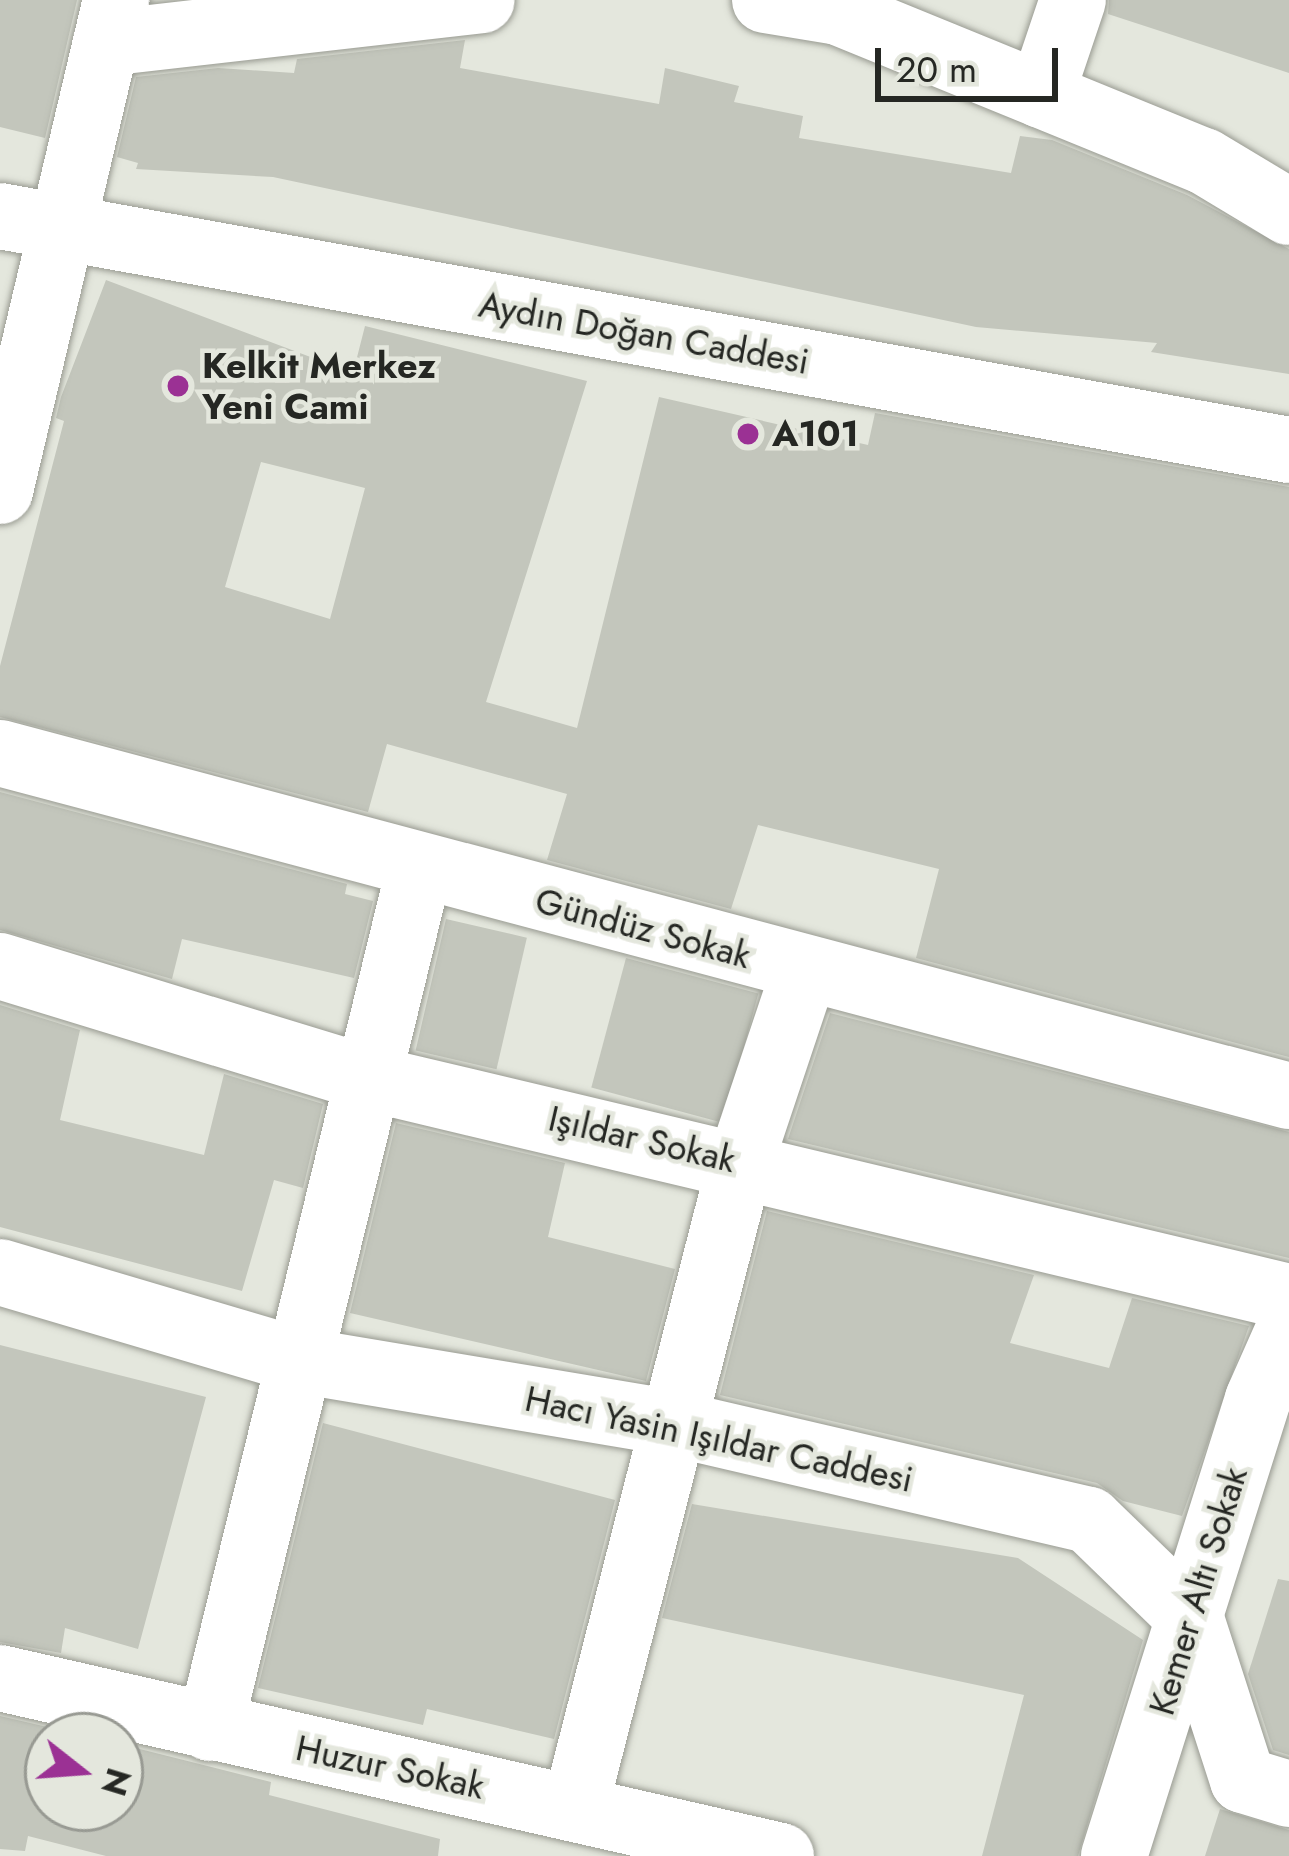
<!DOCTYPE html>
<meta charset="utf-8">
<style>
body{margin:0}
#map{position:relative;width:1289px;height:1856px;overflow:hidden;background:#e4e7dd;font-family:Jost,sans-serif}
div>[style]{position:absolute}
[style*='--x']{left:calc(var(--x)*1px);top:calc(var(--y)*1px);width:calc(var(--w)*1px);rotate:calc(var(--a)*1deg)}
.building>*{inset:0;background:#c3c6bc;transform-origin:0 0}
.roads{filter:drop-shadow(0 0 3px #999b92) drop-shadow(0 0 3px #999b92)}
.minor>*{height:66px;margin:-33px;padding:0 33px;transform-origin:33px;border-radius:33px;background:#fff}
.major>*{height:66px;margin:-33px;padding:0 33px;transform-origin:33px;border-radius:33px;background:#fff}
.dots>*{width:33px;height:33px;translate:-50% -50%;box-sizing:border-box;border:6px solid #e4e7dd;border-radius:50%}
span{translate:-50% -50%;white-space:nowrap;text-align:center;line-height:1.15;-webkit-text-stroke:9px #e4e7dd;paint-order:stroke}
.street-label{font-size:36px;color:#252723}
.poi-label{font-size:36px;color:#252723;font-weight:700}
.left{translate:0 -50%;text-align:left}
.north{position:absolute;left:24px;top:1712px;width:120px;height:120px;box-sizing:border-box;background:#e4e7dd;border:3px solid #989a93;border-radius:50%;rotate:107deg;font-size:33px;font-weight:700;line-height:48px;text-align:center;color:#252723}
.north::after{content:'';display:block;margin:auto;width:42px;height:54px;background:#9b3194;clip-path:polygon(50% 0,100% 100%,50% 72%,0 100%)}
.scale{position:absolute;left:875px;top:48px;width:183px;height:54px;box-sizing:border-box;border:6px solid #252723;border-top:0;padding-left:15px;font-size:36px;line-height:42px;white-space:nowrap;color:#252723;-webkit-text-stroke:9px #e4e7dd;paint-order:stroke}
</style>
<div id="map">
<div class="building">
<i style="clip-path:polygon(0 0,77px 0,45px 138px,0 127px)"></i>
<i style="clip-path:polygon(1109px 0,1289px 0,1289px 73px,1108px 14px)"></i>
<i style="clip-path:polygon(465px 40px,460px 68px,659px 104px,665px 68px,739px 86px,734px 102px,803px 116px,799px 138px,1011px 173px,1020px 136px,1052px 140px,1187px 195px,1289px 249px,1289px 374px,1151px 352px,1157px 343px,976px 327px,273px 177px,136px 169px,138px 163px,117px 157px,136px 77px,218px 68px,294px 73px,297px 59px)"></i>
<i style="clip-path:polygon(evenodd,106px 280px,353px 373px,365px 326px,587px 381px,486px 702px,577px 728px,659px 397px,868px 445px,875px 413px,1289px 487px,1289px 1057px,916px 958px,939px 869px,758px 825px,731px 909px,547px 860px,567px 794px,387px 744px,368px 812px,0 717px,0 666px,64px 421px,56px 418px,61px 397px,106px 280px,261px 462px,365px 488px,330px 619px,225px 587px,261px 462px)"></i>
<i style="clip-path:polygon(0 792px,347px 884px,345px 894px,373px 901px,354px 978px,182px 939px,172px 979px,0 930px)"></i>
<i style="left:446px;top:919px;width:83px;height:135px;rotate:13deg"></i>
<i style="left:626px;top:958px;width:137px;height:134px;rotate:15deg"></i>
<i style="clip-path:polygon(0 1005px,80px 1030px,60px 1120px,204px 1155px,224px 1074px,323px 1104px,303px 1188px,274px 1180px,242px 1291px,0 1227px)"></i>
<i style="clip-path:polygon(830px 1013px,1289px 1132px,1289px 1258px,788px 1139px)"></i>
<i style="clip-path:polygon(396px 1123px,565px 1163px,548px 1237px,675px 1269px,646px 1381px,350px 1313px)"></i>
<i style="clip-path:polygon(767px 1211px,1034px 1275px,1010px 1343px,1109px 1368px,1132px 1298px,1249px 1326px,1182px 1516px,1123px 1501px,1097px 1483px,720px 1395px)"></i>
<i style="clip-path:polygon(0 1345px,206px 1397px,138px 1649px,65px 1628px,61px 1653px,0 1642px)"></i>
<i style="clip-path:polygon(323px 1423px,615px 1500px,554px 1739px,427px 1709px,423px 1725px,258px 1688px)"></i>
<i style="clip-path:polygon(692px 1504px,1018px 1558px,1143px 1640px,1078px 1856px,982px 1856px,1024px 1695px,662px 1618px)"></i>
<i style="clip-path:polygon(1278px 1579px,1289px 1581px,1289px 1755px,1273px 1750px,1248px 1674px)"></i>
<i style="clip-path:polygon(0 1716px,86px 1736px,48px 1736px,48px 1808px,120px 1808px,120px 1744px,271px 1782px,269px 1795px,440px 1839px,438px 1856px,106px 1856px,28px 1836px,25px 1851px,0 1849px)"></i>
<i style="clip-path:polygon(1220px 1809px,1289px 1830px,1289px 1856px,1205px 1856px)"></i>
</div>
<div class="roads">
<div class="minor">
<i style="--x:765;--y:0;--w:74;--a:9.3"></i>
<i style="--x:838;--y:12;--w:395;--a:22.2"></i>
<i style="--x:1204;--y:161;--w:99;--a:31"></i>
<i style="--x:106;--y:43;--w:378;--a:-6.5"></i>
<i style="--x:1041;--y:95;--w:100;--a:-71.4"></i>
<i style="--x:0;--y:491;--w:505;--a:-76.71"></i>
<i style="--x:0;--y:753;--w:1334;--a:14.9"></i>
<i style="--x:0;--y:966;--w:381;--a:17"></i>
<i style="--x:364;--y:1077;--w:951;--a:13.38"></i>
<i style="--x:0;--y:1272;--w:310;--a:16.5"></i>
<i style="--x:297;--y:1360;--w:380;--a:9.5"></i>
<i style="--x:672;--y:1423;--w:428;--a:13.1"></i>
<i style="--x:1089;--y:1520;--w:142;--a:44.1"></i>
<i style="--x:1191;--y:1619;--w:169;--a:72.1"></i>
<i style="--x:1243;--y:1780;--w:48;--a:16.9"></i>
<i style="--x:0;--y:1678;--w:801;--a:12.84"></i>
<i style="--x:210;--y:1728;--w:883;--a:-76.31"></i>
<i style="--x:575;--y:1808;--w:668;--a:-75.61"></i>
<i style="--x:741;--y:1161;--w:201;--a:-71.5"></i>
<i style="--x:1114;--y:1856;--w:479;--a:-72.5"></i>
<i style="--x:1258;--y:1399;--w:77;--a:-66.1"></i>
</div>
<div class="major">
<i style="--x:0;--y:216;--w:1310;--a:10.29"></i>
</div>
</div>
<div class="dots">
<i style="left:178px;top:386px;background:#9b3194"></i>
<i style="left:748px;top:434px;background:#9b3194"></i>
</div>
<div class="street-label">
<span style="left:644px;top:333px;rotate:10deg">Aydın Doğan Caddesi</span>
<span style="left:643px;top:928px;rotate:15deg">Gündüz Sokak</span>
<span style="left:642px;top:1139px;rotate:13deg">Işıldar Sokak</span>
<span style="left:719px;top:1439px;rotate:12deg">Hacı Yasin Işıldar Caddesi</span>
<span style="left:1198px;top:1591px;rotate:-73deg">Kemer Altı Sokak</span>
<span style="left:390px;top:1767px;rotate:12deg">Huzur Sokak</span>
</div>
<div class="poi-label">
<span class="left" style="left:202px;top:386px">Kelkit Merkez<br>Yeni Cami</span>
<span class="left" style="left:772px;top:434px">A101</span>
</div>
<div class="north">N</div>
<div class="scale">20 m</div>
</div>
